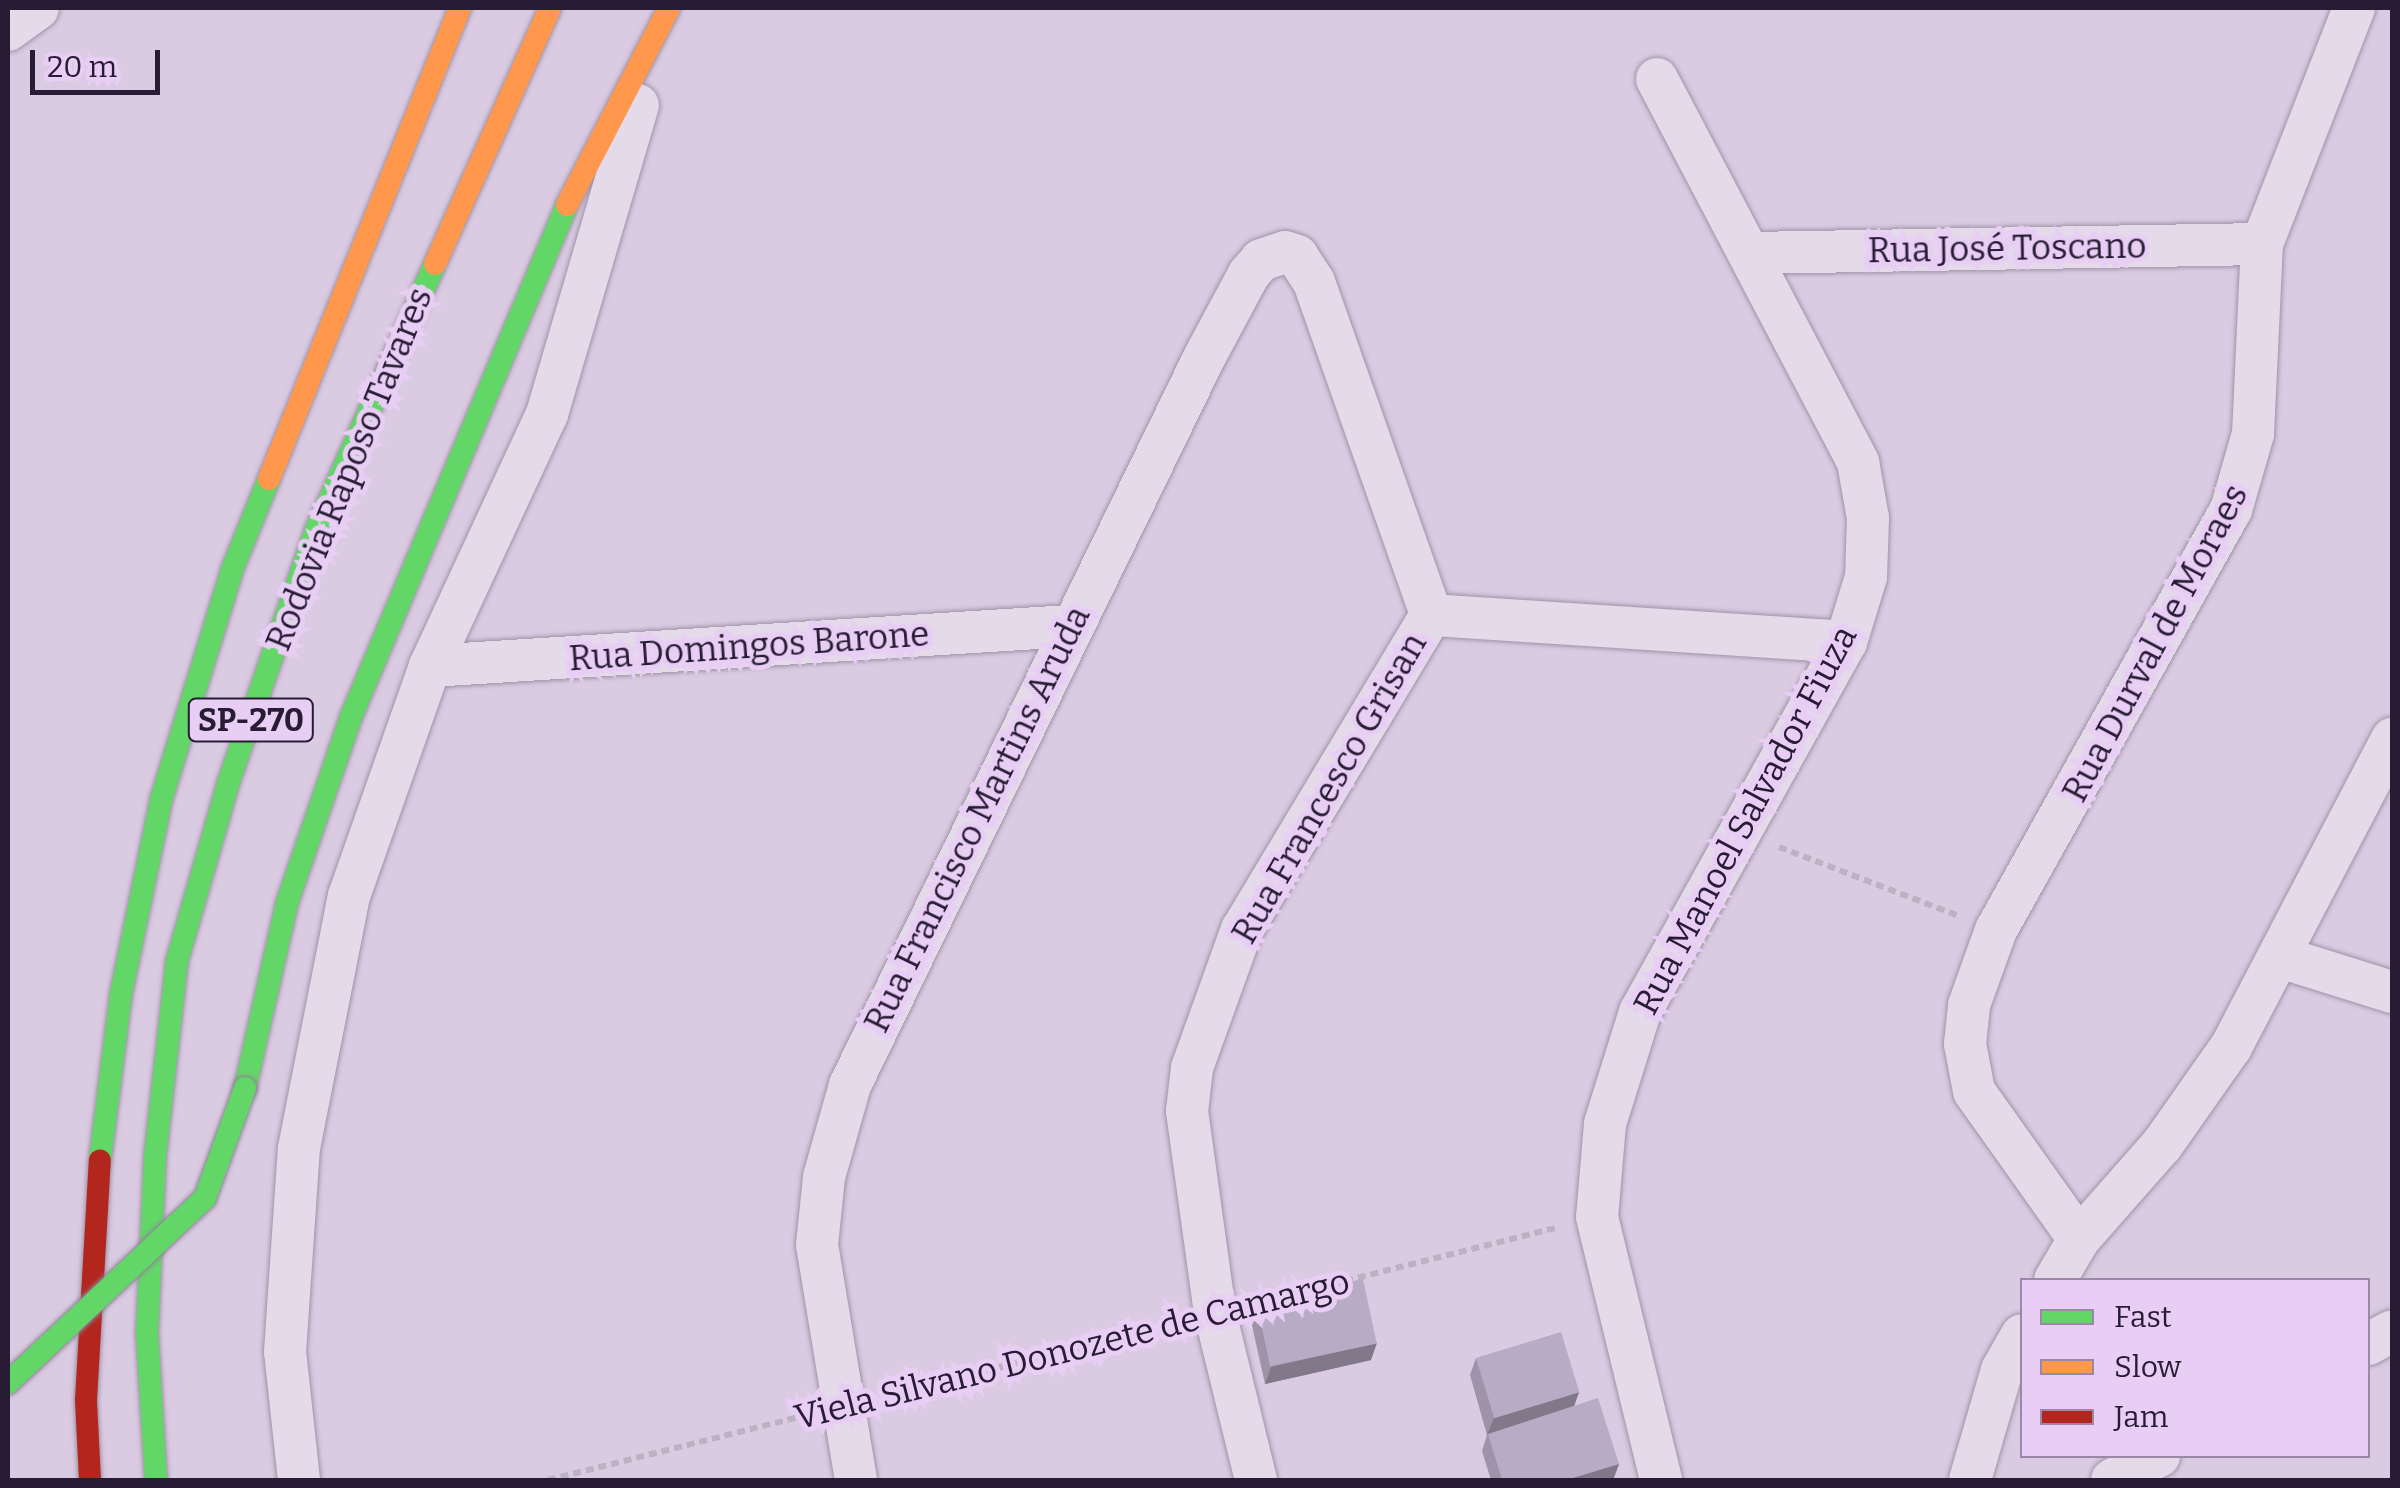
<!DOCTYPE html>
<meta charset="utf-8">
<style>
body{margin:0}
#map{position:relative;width:2400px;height:1488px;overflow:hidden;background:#dacae2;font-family:Bitter,serif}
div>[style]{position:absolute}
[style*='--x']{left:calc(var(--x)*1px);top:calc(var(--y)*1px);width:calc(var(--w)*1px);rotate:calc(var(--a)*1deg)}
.path>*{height:6px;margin-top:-3px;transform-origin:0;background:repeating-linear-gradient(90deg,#bbb2c2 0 8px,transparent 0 13px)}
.roads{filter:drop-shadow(0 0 2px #9f93a6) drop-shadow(0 0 2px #9f93a6)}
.street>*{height:42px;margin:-21px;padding:0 21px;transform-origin:21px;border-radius:21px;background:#e4daea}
.fast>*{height:22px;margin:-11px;padding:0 11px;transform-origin:11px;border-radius:11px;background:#63d668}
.slow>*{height:22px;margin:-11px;padding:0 11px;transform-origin:11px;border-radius:11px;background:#ff974d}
.jam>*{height:22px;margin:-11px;padding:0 11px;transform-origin:11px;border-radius:11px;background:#b3261e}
.bridges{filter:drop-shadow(0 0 2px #8e8396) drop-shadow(0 0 2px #8e8396)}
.fast-bridge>*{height:22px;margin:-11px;padding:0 11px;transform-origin:11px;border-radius:11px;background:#63d668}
.wall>*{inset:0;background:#9e93a9}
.shaded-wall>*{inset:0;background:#81788a}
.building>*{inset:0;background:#b8abc5;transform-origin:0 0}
span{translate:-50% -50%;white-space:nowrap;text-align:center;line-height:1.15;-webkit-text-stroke:10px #e8cef4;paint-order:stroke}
.shield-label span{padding:2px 8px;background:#e8cef4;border:2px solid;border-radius:8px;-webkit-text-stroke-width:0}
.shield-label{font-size:32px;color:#271c33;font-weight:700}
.street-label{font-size:35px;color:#271c33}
.frame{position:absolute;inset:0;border:10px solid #271c33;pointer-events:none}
.legend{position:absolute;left:2020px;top:1278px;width:350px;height:180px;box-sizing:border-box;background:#e8cef4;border:2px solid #9b87a7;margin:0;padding:12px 18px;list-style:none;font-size:30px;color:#271c33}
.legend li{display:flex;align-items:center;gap:20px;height:50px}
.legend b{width:50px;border:2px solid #9b87a7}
.scale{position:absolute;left:30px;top:50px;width:130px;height:45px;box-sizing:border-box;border:5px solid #271c33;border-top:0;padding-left:12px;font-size:30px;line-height:35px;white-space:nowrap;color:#271c33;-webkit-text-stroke:8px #e8cef4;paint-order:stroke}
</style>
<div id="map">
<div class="path">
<i style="--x:1779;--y:847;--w:193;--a:21"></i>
<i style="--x:1257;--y:1303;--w:307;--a:-14.1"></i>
<i style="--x:883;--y:1396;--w:303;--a:-13.9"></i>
<i style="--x:548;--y:1480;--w:263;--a:-14.1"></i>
</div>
<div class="roads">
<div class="street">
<i style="--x:8;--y:30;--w:37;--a:-36"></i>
<i style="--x:1657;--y:79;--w:433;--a:62.3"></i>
<i style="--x:1858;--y:462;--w:57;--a:79.9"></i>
<i style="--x:1868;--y:518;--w:59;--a:91.9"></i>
<i style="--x:1866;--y:577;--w:68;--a:107.1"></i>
<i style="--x:1846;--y:642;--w:423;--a:119.1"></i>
<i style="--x:1640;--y:1012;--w:117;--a:107.4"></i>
<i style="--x:1605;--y:1124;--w:93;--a:94.9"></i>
<i style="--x:1597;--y:1217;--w:271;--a:76.3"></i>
<i style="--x:1751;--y:253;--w:511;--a:-1.01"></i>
<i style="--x:1431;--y:615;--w:416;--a:3.7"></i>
<i style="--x:430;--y:666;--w:640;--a:-3.58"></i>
<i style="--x:2280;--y:957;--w:117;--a:17.4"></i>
<i style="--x:2079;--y:1239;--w:181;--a:-125.4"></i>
<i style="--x:1974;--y:1091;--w:48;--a:-100.8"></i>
<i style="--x:1965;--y:1044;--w:39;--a:-84"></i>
<i style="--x:1969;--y:1005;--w:80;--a:-70.2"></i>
<i style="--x:1996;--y:930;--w:481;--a:-60.8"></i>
<i style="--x:2231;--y:510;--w:79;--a:-73.9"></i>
<i style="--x:2253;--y:434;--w:190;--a:-87.3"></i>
<i style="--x:2262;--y:244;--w:253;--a:-68.7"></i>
<i style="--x:2055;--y:1280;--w:48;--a:-59.7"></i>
<i style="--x:2079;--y:1239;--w:125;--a:-48.6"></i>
<i style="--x:2162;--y:1145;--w:120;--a:-54.9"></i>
<i style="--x:2231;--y:1047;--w:348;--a:-62.4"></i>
<i style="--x:2368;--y:1344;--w:27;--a:-28"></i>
<i style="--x:299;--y:1480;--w:129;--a:-96.2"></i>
<i style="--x:285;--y:1352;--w:204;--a:-86.1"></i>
<i style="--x:299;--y:1148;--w:257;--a:-78.8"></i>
<i style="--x:349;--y:896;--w:244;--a:-70.6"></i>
<i style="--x:430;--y:666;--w:278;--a:-65.1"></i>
<i style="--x:547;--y:414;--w:322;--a:-73.6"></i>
<i style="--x:856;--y:1480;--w:238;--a:-99.4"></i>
<i style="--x:817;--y:1245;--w:68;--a:-84.1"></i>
<i style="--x:824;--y:1177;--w:96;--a:-74.2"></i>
<i style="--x:850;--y:1085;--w:811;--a:-64.04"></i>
<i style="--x:1205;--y:356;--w:93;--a:-61.8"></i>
<i style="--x:1249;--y:274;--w:18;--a:-49"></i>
<i style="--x:1261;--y:260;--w:25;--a:-18"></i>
<i style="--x:1285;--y:252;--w:13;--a:18"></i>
<i style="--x:1297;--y:256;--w:31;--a:57"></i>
<i style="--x:1314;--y:282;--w:353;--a:70.6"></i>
<i style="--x:1431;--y:615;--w:366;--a:121"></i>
<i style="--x:1242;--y:929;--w:148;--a:109.8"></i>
<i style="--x:1192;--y:1068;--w:43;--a:96.6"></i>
<i style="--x:1187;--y:1111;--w:204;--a:82.1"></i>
<i style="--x:1215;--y:1313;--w:172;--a:76.2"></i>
<i style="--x:1970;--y:1480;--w:115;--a:-73.8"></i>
<i style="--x:2002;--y:1370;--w:40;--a:-60.3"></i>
<i style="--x:2112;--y:1480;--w:53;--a:-27.1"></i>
</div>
<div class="fast">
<i style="--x:245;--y:1088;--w:190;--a:-77.2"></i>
<i style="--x:287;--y:903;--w:197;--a:-71"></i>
<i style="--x:351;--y:717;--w:556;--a:-67.13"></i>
<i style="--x:100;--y:1160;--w:167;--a:-82.8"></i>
<i style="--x:121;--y:994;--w:198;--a:-78.3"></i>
<i style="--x:161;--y:800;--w:241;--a:-72.8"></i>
<i style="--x:232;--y:570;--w:98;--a:-67.9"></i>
<i style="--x:156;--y:1480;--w:146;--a:-93.5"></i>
<i style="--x:147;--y:1334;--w:177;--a:-87.4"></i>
<i style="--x:155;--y:1157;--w:197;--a:-83.6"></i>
<i style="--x:177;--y:961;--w:187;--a:-73.9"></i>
<i style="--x:229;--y:781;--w:266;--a:-70.9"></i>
<i style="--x:316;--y:530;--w:291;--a:-65.9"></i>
</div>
<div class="slow">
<i style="--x:567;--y:205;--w:222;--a:-62.6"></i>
<i style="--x:435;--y:264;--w:281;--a:-65.8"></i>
<i style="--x:269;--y:479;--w:508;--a:-67.93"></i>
</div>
<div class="jam">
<i style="--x:90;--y:1480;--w:80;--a:-92.9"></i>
<i style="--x:86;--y:1400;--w:240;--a:-86.7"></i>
</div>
</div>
<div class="bridges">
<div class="fast-bridge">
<i style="--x:8;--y:1383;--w:270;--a:-43.2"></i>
<i style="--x:205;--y:1198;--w:117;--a:-70"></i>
</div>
</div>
<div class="wall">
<i style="clip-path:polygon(1257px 1304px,1371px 1360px,1265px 1384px,1251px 1321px)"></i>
<i style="clip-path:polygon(1476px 1358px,1579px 1392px,1574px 1406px,1619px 1464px,1613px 1480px,1491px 1480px,1482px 1451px,1487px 1435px,1470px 1375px)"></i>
</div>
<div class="shaded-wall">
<i style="clip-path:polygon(1377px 1343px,1371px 1360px,1265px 1384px,1271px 1367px)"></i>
<i style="clip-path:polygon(1579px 1392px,1573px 1409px,1487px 1435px,1494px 1418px)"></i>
<i style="clip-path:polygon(1619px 1464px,1613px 1480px,1566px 1480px)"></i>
</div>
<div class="building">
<i style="left:1363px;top:1279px;width:66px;height:109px;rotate:78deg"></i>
<i style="left:1561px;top:1332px;width:63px;height:89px;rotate:73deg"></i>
<i style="clip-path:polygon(1598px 1398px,1619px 1464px,1566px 1480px,1502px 1480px,1488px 1434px)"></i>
</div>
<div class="shield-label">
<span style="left:251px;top:720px">SP-270</span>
</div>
<div class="street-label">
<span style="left:2007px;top:248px;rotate:-1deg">Rua José Toscano</span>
<span style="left:349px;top:469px;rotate:-68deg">Rodovia Raposo Tavares</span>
<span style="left:2155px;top:643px;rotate:-62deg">Rua Durval de Moraes</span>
<span style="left:749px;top:646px;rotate:-4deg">Rua Domingos Barone</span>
<span style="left:1329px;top:788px;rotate:-60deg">Rua Francesco Grisan</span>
<span style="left:977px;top:819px;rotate:-64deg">Rua Francisco Martins Aruda</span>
<span style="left:1745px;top:820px;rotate:-62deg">Rua Manoel Salvador Fiuza</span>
<span style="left:1072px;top:1349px;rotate:-14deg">Viela Silvano Donozete de Camargo</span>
</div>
<div class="frame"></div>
<ul class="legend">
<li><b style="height:12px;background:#63d668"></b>Fast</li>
<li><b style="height:12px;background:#ff974d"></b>Slow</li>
<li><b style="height:12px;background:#b3261e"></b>Jam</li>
</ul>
<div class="scale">20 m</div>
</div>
